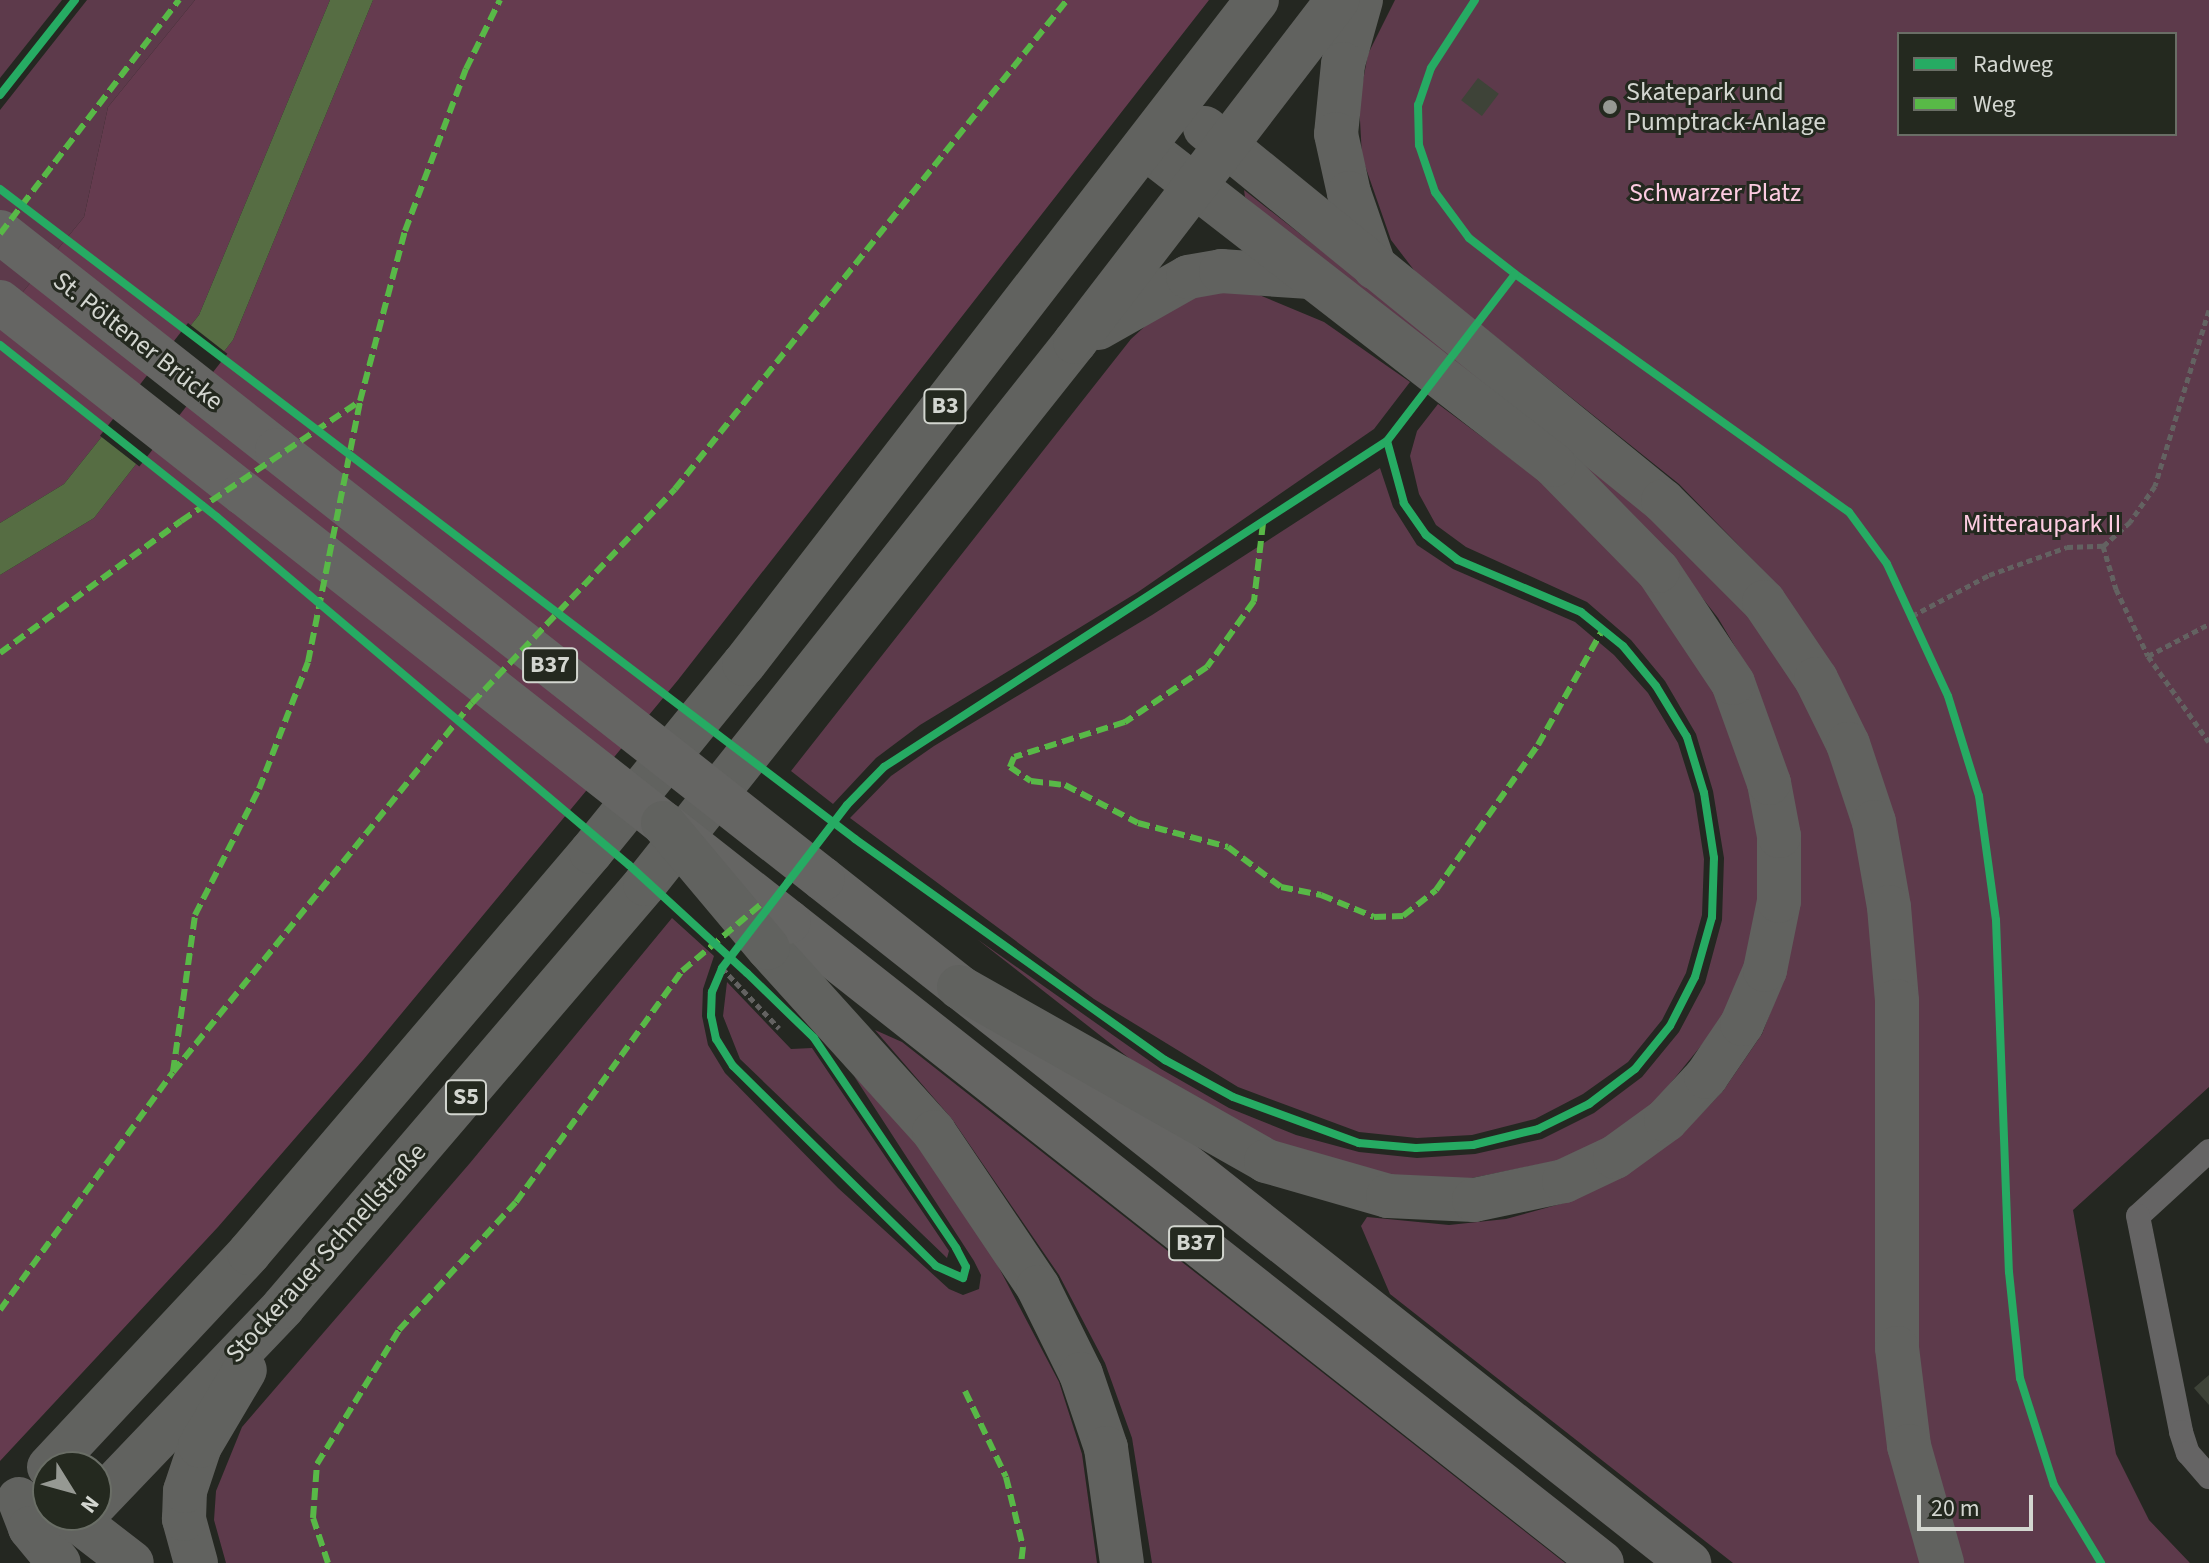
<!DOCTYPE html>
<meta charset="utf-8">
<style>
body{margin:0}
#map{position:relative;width:2209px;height:1563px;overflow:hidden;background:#242721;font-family:"Source Sans 3",sans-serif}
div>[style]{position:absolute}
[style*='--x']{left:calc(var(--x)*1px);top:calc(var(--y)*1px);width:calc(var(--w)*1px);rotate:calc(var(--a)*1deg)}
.green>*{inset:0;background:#5d3a4b}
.forest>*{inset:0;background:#653b4f}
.water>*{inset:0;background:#566d43}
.pier>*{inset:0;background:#242721;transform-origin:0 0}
.building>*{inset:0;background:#3e4338;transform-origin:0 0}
.path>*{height:5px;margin-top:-2.5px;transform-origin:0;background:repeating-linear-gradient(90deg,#636261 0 6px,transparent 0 10px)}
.lane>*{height:24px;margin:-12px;padding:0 12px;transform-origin:12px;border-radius:12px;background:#656464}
.primary>*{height:44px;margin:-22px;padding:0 22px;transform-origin:22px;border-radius:22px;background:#656563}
.highway>*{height:44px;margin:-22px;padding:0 22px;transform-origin:22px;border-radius:22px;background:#61625f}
.primary-bridge>*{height:44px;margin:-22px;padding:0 22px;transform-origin:22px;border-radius:22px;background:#656563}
.highway-bridge>*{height:44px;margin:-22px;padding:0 22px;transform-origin:22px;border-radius:22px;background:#61625f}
.quiet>*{height:6px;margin-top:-3px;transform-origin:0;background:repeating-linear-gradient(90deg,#58b947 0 12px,transparent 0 18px)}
.cycleway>*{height:8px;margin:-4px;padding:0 4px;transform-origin:4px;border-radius:4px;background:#26ab63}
.dots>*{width:22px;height:22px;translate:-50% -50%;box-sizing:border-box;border:4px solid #24291f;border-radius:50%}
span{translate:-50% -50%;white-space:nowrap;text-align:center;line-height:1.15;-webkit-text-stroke:6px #24291f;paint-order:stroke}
.shield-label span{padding:2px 6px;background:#24291f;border:2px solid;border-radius:6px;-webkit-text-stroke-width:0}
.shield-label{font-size:24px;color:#d3d6d0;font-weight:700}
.poi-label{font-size:26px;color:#d3d6d0}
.left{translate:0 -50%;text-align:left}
.park-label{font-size:26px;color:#fdcbe1}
.street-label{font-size:26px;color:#d3d6d0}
.legend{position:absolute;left:1897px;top:32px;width:280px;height:104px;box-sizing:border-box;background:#24291f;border:2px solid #6a6e66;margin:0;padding:10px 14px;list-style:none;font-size:24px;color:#d3d6d0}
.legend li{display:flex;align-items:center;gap:16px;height:40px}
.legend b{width:40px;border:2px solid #6a6e66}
.north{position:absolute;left:32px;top:1451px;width:80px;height:80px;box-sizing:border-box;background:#24291f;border:2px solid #6a6e66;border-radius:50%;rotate:127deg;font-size:22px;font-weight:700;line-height:32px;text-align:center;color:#d3d6d0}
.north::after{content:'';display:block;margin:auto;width:28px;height:36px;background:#969993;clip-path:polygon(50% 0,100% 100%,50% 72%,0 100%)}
.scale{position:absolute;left:1917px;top:1495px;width:116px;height:36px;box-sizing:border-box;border:4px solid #d3d6d0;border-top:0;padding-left:10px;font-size:24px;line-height:28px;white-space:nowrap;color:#d3d6d0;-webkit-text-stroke:6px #24291f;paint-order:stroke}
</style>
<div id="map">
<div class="green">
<i style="clip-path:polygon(0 0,62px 0,0 78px)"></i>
<i style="clip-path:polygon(87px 0,195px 0,108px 107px,84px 217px,0 320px,0 110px)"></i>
<i style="clip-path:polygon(evenodd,1395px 0,2209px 0,2209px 1087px,2073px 1210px,2116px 1454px,2149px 1520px,2190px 1563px,1960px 1563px,1945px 1528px,1914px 1348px,1915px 999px,1782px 590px,1679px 484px,1417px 274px,1391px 240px,1362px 157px,1359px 102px,1368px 54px,1395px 0,1899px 34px,2175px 34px,2175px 134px,1899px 134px,1899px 34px)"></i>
<i style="clip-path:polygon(1244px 190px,1593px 463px,1751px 614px,1800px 688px,1833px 751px,1857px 824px,1873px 909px,1924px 1563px,1733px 1563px,1390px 1294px,1361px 1226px,1367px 1217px,1449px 1225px,1506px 1219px,1571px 1201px,1680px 1136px,1723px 1091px,1762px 1034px,1784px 977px,1790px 779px,1751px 673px,1718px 618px,1672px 559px,1245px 197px)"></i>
<i style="clip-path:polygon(1252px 292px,1324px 322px,1410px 382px,1374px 429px,1138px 592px,920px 725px,876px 758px,833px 804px,791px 771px,1131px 339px,1153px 319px,1199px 293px)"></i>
<i style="clip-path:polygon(1438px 404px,1541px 481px,1645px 582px,1719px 692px,1754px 788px,1762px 900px,1748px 961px,1726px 1015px,1652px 1106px,1604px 1139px,1556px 1161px,1447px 1183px,1391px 1178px,1275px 1145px,1143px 1069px,977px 939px,1161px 1069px,1229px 1108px,1296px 1135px,1359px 1152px,1417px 1158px,1475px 1154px,1542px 1139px,1594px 1113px,1642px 1077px,1679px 1032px,1705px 983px,1722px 920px,1724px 858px,1713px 791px,1696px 734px,1665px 681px,1631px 640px,1587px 602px,1466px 547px,1436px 525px,1419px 494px,1410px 456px,1417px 431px)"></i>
<i style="clip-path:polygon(1380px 468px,1393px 507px,1417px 545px,1453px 569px,1575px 622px,1614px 655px,1648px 693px,1678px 743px,1694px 794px,1704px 859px,1702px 915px,1686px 973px,1662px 1020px,1628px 1062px,1583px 1094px,1535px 1119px,1472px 1135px,1417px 1138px,1359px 1132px,1238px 1087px,1094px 999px,850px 818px,891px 776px,934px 746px,1152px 615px)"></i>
<i style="clip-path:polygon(672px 918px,714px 956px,703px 989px,702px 1016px,708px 1045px,725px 1073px,838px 1188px,949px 1289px,963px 1295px,979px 1289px,981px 1275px,974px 1261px,854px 1076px,922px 1145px,977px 1226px,1059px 1382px,1082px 1454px,1097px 1563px,226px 1563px,214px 1520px,216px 1491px,242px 1427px,470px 1163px)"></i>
<i style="clip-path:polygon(727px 982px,791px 1049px,812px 1048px,949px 1251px,947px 1258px,740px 1059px,723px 1016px)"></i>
<i style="clip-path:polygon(875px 1030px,902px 1042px,1565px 1563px,1152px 1563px,1132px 1438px,1105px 1363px,1059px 1275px,952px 1119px)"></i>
</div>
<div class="forest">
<i style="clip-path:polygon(195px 0,330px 0,199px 315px,64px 484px,0 523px,0 320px,84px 217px,108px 107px)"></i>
<i style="clip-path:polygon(373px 0,1209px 0,678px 680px,363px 1060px,218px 1227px,0 1461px,0 575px,94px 518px,233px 340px)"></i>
</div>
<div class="water">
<i style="clip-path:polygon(330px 0,373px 0,233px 340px,94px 518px,0 575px,0 523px,64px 484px,199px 315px)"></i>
</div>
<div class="pier">
<i style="left:188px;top:323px;width:50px;height:143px;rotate:38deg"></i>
</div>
<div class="building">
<i style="left:1478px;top:78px;width:26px;height:28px;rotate:37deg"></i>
<i style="clip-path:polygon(2209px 1375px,2209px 1405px,2194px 1388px)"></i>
</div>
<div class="path">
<i style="--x:2209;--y:310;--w:184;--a:107.1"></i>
<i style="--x:2155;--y:486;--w:44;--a:124.8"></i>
<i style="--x:2130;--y:522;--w:36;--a:138"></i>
<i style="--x:2103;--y:546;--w:45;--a:73.2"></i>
<i style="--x:2116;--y:589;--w:74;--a:64.5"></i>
<i style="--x:2148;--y:656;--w:105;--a:54.7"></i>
<i style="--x:1912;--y:616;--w:87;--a:-28"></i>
<i style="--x:1989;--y:575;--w:83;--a:-19.7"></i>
<i style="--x:2067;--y:547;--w:36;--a:-2"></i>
<i style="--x:2148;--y:656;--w:69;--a:-27.7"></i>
<i style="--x:722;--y:968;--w:83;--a:46.5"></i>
</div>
<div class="lane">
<i style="--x:2209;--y:1151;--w:96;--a:137.5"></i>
<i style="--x:2138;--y:1216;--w:220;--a:78.7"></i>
<i style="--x:2181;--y:1432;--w:22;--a:72"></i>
<i style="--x:2188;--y:1453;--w:32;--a:49"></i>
</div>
<div class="primary">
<i style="--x:0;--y:232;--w:352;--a:38.2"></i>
<i style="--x:0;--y:302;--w:309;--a:38.2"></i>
<i style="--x:823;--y:879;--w:1104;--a:38.3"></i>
<i style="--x:789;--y:922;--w:1035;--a:38.25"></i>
</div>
<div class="highway">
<i style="--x:1361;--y:0;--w:66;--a:105.7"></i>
<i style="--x:1343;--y:64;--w:70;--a:95.7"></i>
<i style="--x:1336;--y:134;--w:60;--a:77.6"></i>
<i style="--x:1349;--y:193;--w:79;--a:70.9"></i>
<i style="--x:1205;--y:128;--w:591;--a:39.16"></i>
<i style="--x:1663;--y:501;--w:143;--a:45"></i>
<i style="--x:1764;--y:602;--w:93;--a:56"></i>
<i style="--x:1816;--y:679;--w:72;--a:63.8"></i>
<i style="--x:1848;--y:744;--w:82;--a:71.6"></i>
<i style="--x:1874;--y:822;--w:86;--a:80"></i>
<i style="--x:1889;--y:907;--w:94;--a:85.1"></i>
<i style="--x:1897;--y:1001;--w:347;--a:90"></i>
<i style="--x:1897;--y:1348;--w:99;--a:83"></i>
<i style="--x:1909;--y:1446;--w:122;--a:74.2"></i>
<i style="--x:1098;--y:328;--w:103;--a:-29.5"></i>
<i style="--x:1188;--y:277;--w:34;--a:-10"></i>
<i style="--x:1221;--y:271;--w:89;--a:3.9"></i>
<i style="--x:768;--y:948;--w:248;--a:47.9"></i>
<i style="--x:934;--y:1132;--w:187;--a:56.1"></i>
<i style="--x:1038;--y:1287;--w:97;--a:63.7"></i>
<i style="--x:1081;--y:1374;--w:78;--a:71.3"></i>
<i style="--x:1106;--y:1448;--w:116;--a:82.1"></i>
<i style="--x:959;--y:987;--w:353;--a:29.5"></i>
<i style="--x:1266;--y:1161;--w:127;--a:16"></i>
<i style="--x:1388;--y:1196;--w:86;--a:2.7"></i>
<i style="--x:1474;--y:1200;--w:92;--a:-11.9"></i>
<i style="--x:1564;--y:1181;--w:56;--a:-25.2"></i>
<i style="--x:1615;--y:1157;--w:63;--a:-36"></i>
<i style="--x:1666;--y:1120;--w:59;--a:-47.1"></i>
<i style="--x:1706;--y:1077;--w:64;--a:-55.8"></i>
<i style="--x:1742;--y:1024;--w:59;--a:-66.9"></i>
<i style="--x:1765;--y:970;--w:70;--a:-78.5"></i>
<i style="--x:1779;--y:901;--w:65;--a:-90"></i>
<i style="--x:1779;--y:836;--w:54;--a:-100.7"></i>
<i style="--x:1769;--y:783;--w:106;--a:-109.8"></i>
<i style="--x:1733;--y:683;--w:135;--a:-123.8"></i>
<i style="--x:1658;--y:571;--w:148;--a:-134.5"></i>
<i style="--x:1554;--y:465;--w:517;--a:-142.15"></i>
<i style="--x:49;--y:1467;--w:293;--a:-46.9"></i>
<i style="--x:249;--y:1253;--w:527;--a:-49.54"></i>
<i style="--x:591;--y:852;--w:242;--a:-50.9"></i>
<i style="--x:744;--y:664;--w:839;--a:-52.31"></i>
<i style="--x:19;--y:1499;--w:31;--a:69"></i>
<i style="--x:30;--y:1528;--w:45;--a:50.4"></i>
<i style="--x:96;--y:1503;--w:271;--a:-46.3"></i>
<i style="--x:283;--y:1307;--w:557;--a:-49.44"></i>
<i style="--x:645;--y:884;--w:692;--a:-51.57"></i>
<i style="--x:1075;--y:342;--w:431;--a:-52.5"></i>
<i style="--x:70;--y:1515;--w:78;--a:37.7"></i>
<i style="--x:196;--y:1563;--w:46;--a:-105.3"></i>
<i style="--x:184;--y:1519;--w:28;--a:-88"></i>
<i style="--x:185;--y:1491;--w:47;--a:-71.6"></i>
<i style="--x:200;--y:1446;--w:88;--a:-59.4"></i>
</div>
<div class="primary-bridge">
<i style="--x:277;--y:450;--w:694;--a:38.16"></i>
<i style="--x:243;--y:493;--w:694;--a:38.16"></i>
</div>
<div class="highway-bridge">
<i style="--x:663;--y:823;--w:163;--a:50"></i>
</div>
<div class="quiet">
<i style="--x:0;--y:234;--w:295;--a:-52.6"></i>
<i style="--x:1263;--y:523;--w:79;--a:96.6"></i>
<i style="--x:1254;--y:601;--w:81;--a:125.5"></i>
<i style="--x:1207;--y:667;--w:99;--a:146.1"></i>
<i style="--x:1125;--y:722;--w:116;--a:162.5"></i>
<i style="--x:1014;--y:757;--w:11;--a:112"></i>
<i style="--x:1010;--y:767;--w:25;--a:34"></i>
<i style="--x:1031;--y:781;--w:34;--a:7"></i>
<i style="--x:1065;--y:785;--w:82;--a:27.5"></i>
<i style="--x:1138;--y:823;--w:93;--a:14.9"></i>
<i style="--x:1228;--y:847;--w:66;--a:37"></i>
<i style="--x:1281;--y:887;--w:41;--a:11.3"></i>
<i style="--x:1321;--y:895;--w:57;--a:22.5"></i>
<i style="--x:1374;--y:917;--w:29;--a:-2"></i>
<i style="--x:1403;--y:916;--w:42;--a:-38.2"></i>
<i style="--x:1436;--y:890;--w:177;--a:-54.9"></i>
<i style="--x:1538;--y:745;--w:133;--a:-60.7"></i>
<i style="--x:0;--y:653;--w:224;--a:-36.1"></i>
<i style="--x:181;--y:521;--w:216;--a:-33.8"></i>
<i style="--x:173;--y:1072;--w:159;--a:-82"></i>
<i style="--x:195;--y:915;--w:141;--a:-63.1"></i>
<i style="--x:259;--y:789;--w:136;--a:-68.9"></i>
<i style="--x:308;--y:662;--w:266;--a:-78.7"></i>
<i style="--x:360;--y:401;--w:176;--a:-75.2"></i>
<i style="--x:405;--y:231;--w:173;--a:-69.4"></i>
<i style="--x:466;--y:69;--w:77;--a:-63.8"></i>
<i style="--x:0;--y:1310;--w:294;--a:-54"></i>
<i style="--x:173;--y:1072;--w:475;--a:-51"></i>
<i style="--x:472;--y:703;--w:295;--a:-46.5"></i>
<i style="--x:675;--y:489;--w:627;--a:-51.28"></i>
<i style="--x:965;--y:1391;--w:95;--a:64.5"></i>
<i style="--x:1006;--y:1477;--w:72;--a:76.3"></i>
<i style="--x:1023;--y:1547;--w:16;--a:97"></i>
<i style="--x:328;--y:1563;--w:47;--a:-108.4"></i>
<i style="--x:313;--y:1518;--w:54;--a:-85.8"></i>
<i style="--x:317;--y:1464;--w:157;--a:-58.5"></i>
<i style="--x:399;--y:1330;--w:173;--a:-47.6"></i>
<i style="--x:516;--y:1202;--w:284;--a:-54.3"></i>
<i style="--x:682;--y:971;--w:102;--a:-40.2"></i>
</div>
<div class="cycleway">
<i style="--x:1475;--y:0;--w:81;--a:122.9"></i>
<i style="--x:1431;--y:68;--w:39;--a:109"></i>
<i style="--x:1418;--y:105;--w:40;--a:88.6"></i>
<i style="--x:1419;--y:145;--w:50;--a:71.2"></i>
<i style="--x:1435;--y:192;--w:57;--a:53.5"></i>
<i style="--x:1469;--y:238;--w:58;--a:38"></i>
<i style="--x:1515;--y:274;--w:410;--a:35.5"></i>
<i style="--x:1849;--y:512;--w:64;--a:53.8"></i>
<i style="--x:1887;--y:564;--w:145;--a:65.2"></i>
<i style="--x:1948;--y:696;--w:105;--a:72.8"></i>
<i style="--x:1979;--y:796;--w:125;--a:82.2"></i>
<i style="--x:1996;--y:920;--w:352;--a:87.9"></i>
<i style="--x:2009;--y:1272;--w:107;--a:84.1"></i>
<i style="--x:2020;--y:1378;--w:112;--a:72.4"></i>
<i style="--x:2054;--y:1485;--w:91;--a:58.9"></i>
<i style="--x:0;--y:95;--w:121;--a:-51.7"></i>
<i style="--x:0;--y:189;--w:1074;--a:37.24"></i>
<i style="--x:855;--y:839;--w:381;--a:35.5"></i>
<i style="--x:1165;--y:1060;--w:77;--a:28.6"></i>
<i style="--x:1233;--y:1097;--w:134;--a:20.1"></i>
<i style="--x:1359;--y:1143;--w:57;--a:5"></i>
<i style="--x:1416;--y:1148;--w:57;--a:-3"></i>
<i style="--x:1473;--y:1145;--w:67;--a:-13.8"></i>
<i style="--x:1538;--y:1129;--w:57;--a:-26.1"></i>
<i style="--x:1589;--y:1104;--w:58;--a:-37.3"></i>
<i style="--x:1635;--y:1069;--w:55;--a:-50.9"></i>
<i style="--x:1670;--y:1026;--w:55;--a:-63"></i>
<i style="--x:1695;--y:977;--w:62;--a:-74.2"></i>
<i style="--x:1712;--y:917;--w:59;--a:-88.1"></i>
<i style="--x:1714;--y:858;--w:66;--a:-98.7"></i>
<i style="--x:1704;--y:793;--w:59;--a:-106.9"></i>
<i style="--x:1687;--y:737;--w:60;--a:-121.3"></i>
<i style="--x:1656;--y:686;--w:52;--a:-129.5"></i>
<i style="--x:1623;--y:646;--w:54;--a:-141"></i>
<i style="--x:1581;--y:612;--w:134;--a:-157.1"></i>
<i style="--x:1458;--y:560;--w:41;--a:-142"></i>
<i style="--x:1426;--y:535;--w:39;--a:-125"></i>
<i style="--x:1404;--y:503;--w:64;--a:-105.3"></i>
<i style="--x:0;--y:345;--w:277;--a:38.4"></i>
<i style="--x:217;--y:517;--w:539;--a:40.19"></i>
<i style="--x:629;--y:865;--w:160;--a:42.5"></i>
<i style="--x:747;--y:973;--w:93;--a:44.1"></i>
<i style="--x:814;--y:1038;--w:254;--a:55.9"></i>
<i style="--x:956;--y:1248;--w:21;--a:62"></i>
<i style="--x:966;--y:1267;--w:11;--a:105"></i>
<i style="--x:963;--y:1278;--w:30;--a:-156"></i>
<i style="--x:936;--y:1266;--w:285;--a:-135.4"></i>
<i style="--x:733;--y:1066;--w:32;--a:-122"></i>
<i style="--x:716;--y:1039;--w:24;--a:-102"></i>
<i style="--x:711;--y:1016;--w:24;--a:-88"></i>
<i style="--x:712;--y:992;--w:26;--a:-67"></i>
<i style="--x:722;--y:968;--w:108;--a:-52.5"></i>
<i style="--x:788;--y:882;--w:97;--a:-52.5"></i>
<i style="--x:847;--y:805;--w:53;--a:-45.8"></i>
<i style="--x:884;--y:767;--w:599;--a:-32.95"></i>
<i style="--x:1387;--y:441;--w:210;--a:-52.5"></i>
</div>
<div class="dots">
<i style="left:1610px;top:107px;background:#969993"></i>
</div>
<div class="shield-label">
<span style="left:945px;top:406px">B3</span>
<span style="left:550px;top:665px">B37</span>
<span style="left:466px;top:1097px">S5</span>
<span style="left:1196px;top:1243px">B37</span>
</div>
<div class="poi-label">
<span class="left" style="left:1626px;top:107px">Skatepark und<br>Pumptrack-Anlage</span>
</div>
<div class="park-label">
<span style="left:1715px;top:193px">Schwarzer Platz</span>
<span style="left:2042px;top:524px">Mitteraupark II</span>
</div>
<div class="street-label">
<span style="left:138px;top:341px;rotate:38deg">St. Pöltener Brücke</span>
<span style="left:326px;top:1253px;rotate:-48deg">Stockerauer Schnellstraße</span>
</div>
<ul class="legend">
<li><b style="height:10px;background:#26ab63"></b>Radweg</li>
<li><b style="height:10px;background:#58b947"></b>Weg</li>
</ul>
<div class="north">N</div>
<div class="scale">20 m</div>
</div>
